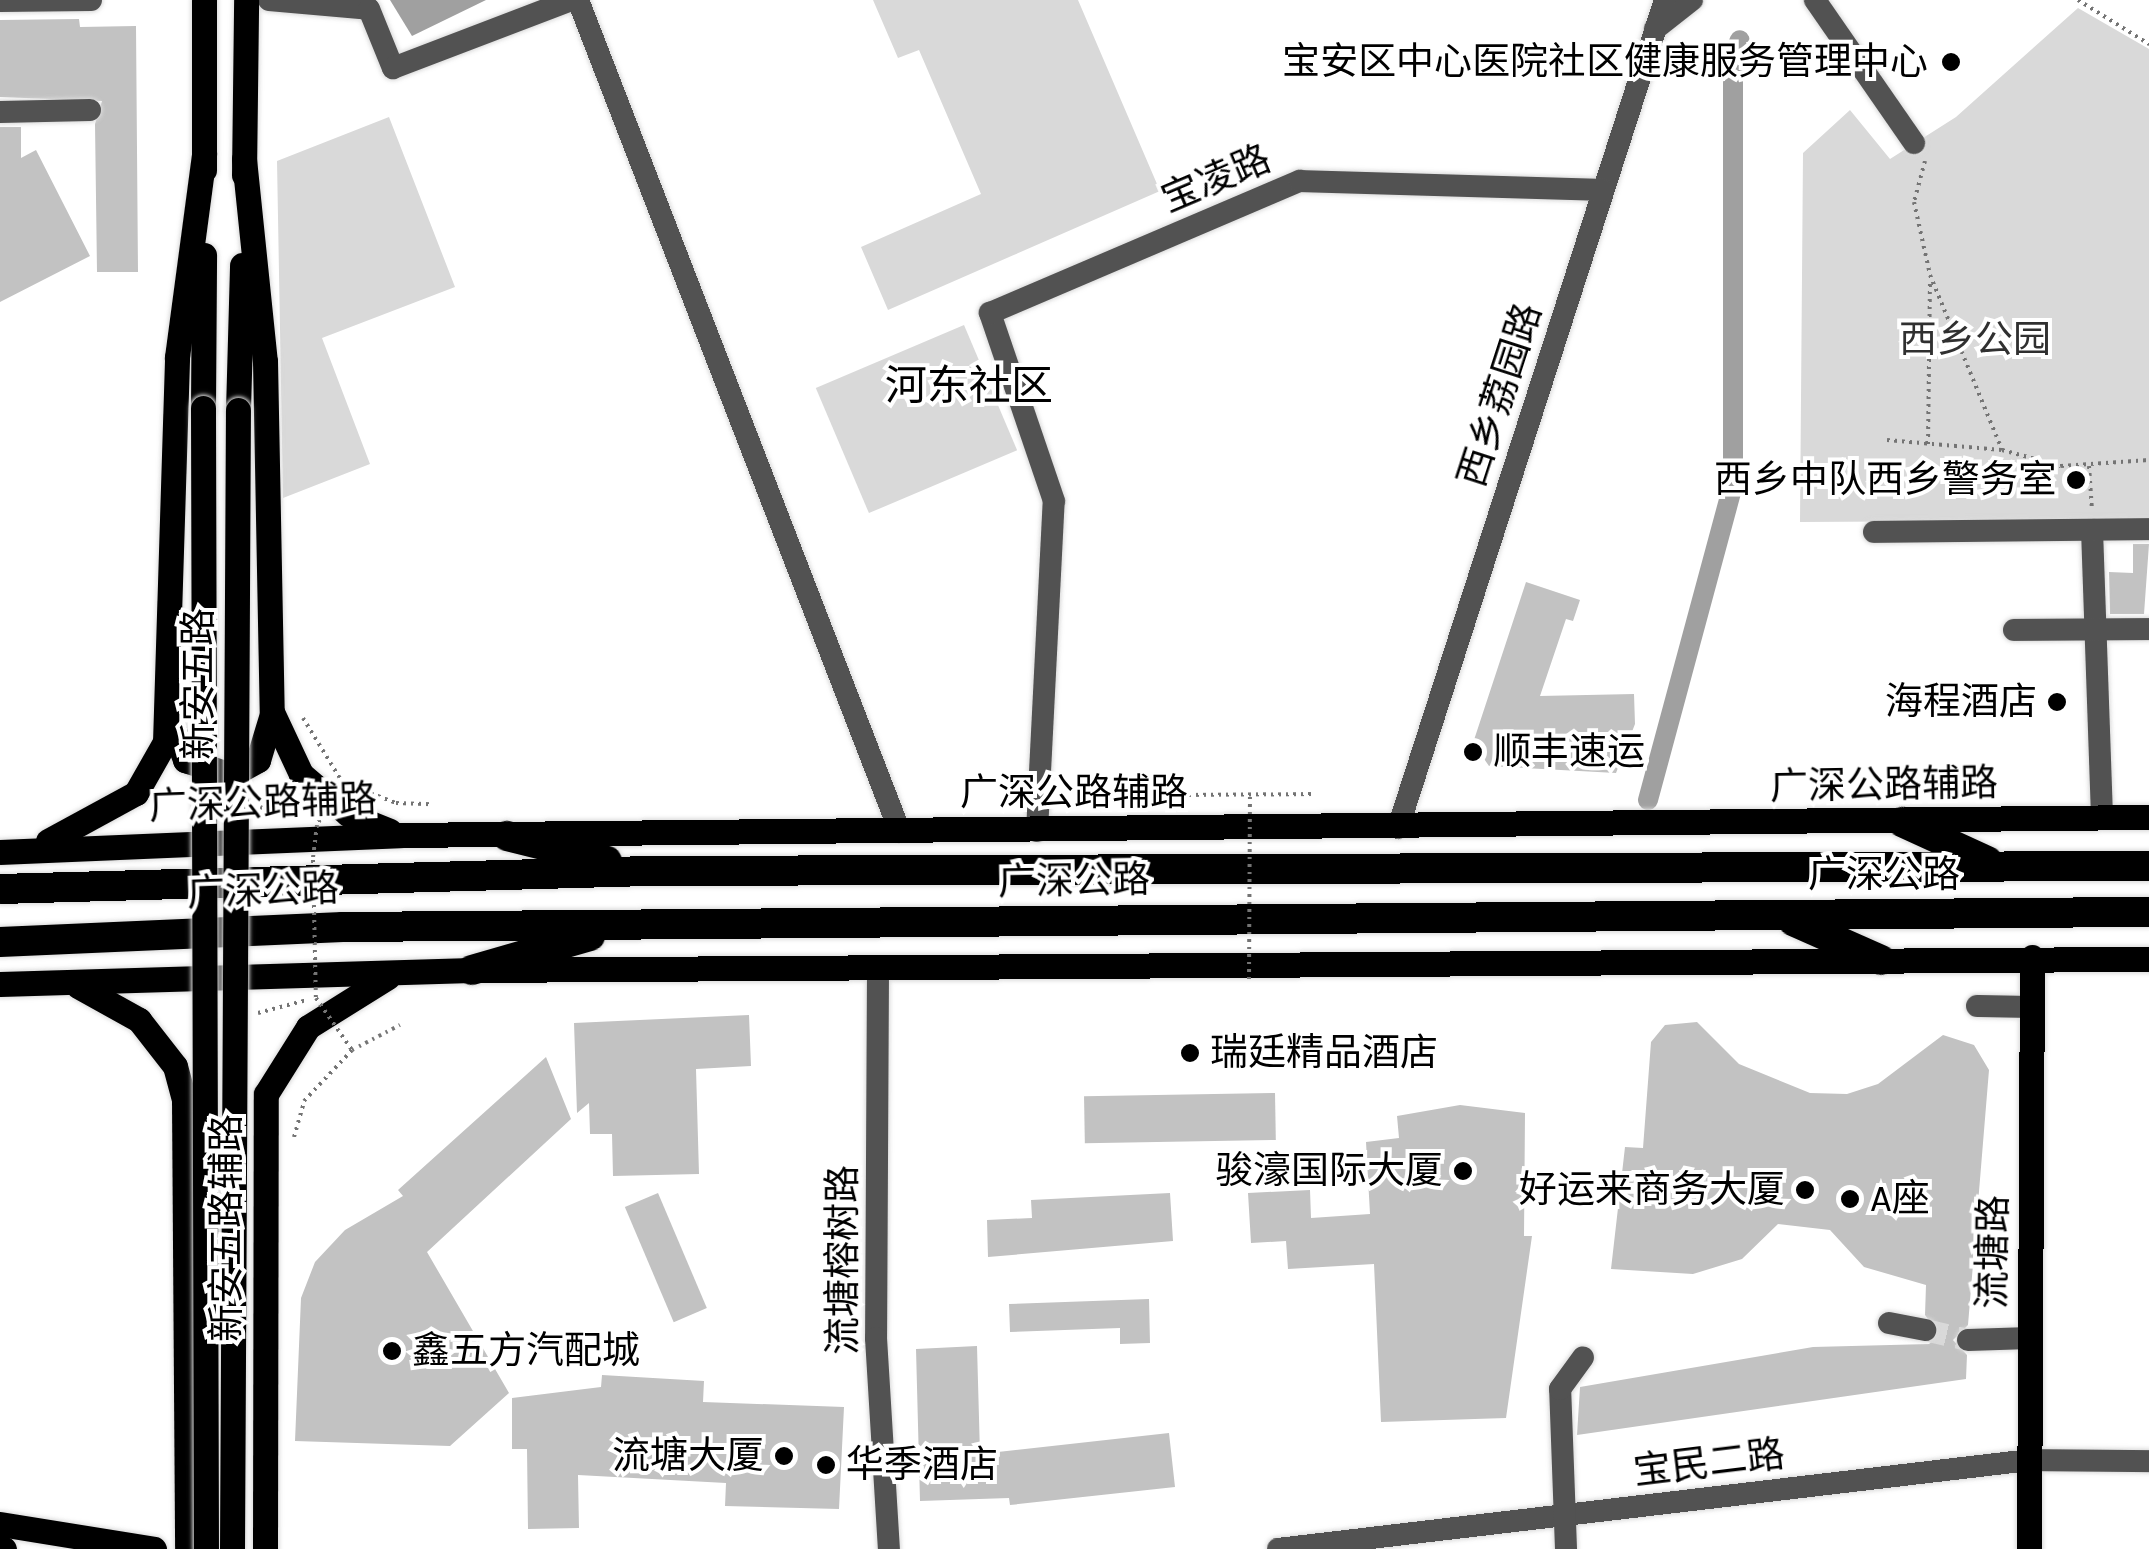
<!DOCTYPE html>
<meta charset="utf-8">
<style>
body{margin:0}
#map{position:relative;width:2149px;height:1549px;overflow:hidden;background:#fff;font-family:Karla,"Noto Sans SC",sans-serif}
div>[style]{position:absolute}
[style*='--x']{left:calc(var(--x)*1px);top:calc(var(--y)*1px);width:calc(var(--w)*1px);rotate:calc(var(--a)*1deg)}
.green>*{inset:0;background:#d9d9d9;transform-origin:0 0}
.water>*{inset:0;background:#a0a0a0}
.canal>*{height:20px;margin:-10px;padding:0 10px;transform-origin:10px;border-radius:10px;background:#a0a0a0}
.building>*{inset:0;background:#c2c2c2;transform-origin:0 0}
.minor-tunnel>*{height:22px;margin-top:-11px;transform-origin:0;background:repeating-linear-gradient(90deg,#d9d9d9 0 22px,transparent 0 33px)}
.path>*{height:4px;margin-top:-2px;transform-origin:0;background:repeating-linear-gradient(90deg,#747474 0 2.5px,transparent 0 7.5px)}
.roads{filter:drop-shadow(0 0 2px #dbdbdb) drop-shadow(0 0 2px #dbdbdb)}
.minor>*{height:22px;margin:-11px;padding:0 11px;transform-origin:11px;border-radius:11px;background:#525252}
.major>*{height:25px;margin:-12.5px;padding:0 12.5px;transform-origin:12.5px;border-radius:12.5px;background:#000}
.highway>*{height:30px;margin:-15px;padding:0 15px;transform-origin:15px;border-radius:15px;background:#000}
.path-bridge>*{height:4px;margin-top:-2px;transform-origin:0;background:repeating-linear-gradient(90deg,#747474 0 2.5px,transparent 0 7.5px)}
.bridges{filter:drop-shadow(0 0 2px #dbdbdb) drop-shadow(0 0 2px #dbdbdb)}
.major-bridge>*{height:25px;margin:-12.5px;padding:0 12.5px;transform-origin:12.5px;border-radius:12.5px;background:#000}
.dots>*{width:28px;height:28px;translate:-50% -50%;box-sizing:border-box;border:5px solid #fff;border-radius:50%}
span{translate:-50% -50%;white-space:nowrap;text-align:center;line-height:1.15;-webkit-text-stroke:8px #fff;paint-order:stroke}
.poi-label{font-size:38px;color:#000}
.right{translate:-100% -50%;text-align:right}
.left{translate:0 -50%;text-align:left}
.street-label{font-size:38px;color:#000}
.park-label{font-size:38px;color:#303030}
.quarter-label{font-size:42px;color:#000}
</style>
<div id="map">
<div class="green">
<i style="clip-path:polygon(873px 0,1078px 0,1160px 191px,888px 310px,861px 247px,981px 194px,919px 50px,898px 58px)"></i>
<i style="clip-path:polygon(2078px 8px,2149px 49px,2149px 520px,1800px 522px,1803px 153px,1850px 110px,1890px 159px,1956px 117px)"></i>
<i style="clip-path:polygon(389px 117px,455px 287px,322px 338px,370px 464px,283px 498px,277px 161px)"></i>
<i style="left:964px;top:325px;width:136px;height:161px;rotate:67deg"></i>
</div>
<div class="water">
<i style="clip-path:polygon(390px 0,486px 0,412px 36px)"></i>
</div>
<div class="canal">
<i style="--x:1648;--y:800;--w:326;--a:-74.9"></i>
<i style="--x:1733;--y:485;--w:428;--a:-90"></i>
<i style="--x:1733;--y:57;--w:18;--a:-68"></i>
</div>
<div class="building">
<i style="clip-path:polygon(79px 19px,80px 27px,136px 26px,138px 272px,97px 272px,95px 124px,102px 101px,0 97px,0 20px)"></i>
<i style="clip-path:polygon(0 127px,21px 127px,21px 158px,36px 150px,90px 256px,0 302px)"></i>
<i style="clip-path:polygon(2133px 544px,2149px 544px,2144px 614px,2110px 614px,2109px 572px,2133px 573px)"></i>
<i style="clip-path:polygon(1526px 582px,1580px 600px,1573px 621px,1566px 619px,1540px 696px,1634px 694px,1635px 724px,1616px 773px,1489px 766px,1473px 743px)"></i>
<i style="clip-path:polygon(749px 1015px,751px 1066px,696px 1069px,699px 1174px,613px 1176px,612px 1134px,590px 1134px,589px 1103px,577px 1113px,574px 1023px)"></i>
<i style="clip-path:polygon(1697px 1022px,1739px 1064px,1810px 1093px,1847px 1094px,1878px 1084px,1943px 1035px,1974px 1045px,1989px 1070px,1968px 1325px,1953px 1340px,1967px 1355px,1966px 1379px,1577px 1435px,1580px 1387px,1813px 1347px,1929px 1344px,1939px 1334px,1925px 1315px,1926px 1285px,1864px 1267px,1830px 1230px,1778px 1224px,1742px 1259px,1693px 1274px,1611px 1269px,1625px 1147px,1643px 1148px,1651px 1042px,1665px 1025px)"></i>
<i style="clip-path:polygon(546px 1057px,571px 1119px,427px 1252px,509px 1393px,450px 1446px,295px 1441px,301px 1298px,315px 1262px,345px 1230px,403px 1196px,398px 1190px)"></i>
<i style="left:1275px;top:1093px;width:47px;height:191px;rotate:89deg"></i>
<i style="clip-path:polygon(1460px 1105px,1525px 1113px,1524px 1236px,1532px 1236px,1506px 1418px,1381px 1422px,1374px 1264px,1288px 1269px,1286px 1241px,1251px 1243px,1248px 1193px,1310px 1190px,1311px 1218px,1370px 1214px,1366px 1142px,1399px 1138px,1397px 1116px)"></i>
<i style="left:658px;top:1193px;width:125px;height:36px;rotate:67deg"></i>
<i style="clip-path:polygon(1170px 1193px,1173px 1241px,988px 1257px,987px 1220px,1032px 1218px,1031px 1200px)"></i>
<i style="clip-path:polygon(1149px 1299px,1150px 1343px,1120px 1344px,1120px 1328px,1010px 1332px,1009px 1304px)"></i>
<i style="clip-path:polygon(977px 1346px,980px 1454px,1169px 1433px,1175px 1487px,1010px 1505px,1009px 1498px,920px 1501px,916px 1349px)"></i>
<i style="clip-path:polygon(602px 1375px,704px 1381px,703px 1402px,844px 1407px,839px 1509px,725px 1506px,726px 1483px,578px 1475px,579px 1528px,528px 1529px,527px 1449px,512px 1449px,512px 1398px,601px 1387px)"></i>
</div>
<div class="minor-tunnel">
<i style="--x:1925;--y:1330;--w:44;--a:13.1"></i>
</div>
<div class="path">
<i style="--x:2078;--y:0;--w:84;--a:31.8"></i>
<i style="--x:1925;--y:161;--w:42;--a:105"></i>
<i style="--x:1914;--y:202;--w:75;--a:77.6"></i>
<i style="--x:1930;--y:275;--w:189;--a:67.6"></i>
<i style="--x:1887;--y:440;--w:115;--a:5"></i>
<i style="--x:2002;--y:450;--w:61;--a:15.2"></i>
<i style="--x:2061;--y:466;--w:88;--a:-3.9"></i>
<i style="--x:1928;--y:444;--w:164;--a:-89.3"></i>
<i style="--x:2089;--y:466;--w:44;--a:86.1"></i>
<i style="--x:350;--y:785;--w:49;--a:21.4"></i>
<i style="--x:396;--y:803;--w:36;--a:2"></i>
<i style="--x:1181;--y:795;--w:133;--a:-0.4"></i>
<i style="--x:260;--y:807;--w:30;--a:17"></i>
<i style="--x:258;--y:1013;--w:51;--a:-14.9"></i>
<i style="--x:294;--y:1137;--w:37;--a:-74"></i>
<i style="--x:304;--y:1101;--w:70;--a:-46.7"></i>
</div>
<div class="roads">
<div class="minor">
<i style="--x:269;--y:0;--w:100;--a:5.1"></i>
<i style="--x:369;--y:9;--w:64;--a:67.9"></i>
<i style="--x:393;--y:68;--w:191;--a:-20.9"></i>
<i style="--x:578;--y:0;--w:892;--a:68.84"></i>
<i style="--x:1815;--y:0;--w:174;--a:55.3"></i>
<i style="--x:0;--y:1;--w:91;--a:-0.6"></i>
<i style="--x:1655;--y:29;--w:47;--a:-38.1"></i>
<i style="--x:0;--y:112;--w:90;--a:-1.3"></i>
<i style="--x:2092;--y:530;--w:288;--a:88"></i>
<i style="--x:1874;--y:532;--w:275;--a:-0.6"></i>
<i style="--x:2014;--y:630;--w:135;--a:-0.4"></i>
<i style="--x:1398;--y:828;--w:870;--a:-72.13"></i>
<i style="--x:1037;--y:831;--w:330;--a:-87.1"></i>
<i style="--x:1054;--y:501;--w:199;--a:-108.8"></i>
<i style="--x:990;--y:313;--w:337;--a:-23.1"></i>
<i style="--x:1300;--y:181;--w:303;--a:1.7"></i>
<i style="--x:878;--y:970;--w:368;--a:90.3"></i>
<i style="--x:876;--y:1338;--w:211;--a:86.5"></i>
<i style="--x:1977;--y:1006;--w:56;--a:1"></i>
<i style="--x:1889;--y:1323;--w:37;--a:11"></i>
<i style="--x:1968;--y:1340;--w:62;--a:-1.8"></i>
<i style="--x:1278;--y:1549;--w:757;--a:-6.75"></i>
<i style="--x:2030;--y:1460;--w:119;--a:0.5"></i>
<i style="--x:1566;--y:1549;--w:160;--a:-92.1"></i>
<i style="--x:1560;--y:1389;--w:39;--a:-54"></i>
</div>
<div class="major">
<i style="--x:244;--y:159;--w:203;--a:84.1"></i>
<i style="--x:265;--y:361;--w:351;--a:88.9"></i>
<i style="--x:272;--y:712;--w:68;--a:64.9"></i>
<i style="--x:301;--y:774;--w:62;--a:40.4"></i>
<i style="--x:348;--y:814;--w:45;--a:22"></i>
<i style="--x:204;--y:170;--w:170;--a:-90"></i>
<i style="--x:244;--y:175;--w:175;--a:-89.3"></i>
<i style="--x:203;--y:408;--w:153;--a:-89.6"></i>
<i style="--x:238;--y:410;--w:145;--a:-88.4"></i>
<i style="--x:171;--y:723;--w:40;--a:69"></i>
<i style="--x:185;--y:760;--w:48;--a:18.1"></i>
<i style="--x:231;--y:775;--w:31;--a:-29"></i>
<i style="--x:258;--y:760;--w:48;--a:-73.1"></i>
<i style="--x:48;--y:841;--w:100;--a:-28.6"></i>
<i style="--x:136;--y:793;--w:59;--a:-60.4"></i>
<i style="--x:165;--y:742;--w:385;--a:-88.2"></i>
<i style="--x:177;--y:357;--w:204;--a:-82.4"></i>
<i style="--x:0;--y:852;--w:399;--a:-2.4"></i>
<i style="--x:399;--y:835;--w:1750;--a:-0.59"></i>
<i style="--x:0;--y:984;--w:472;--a:-1.7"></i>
<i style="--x:472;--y:970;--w:1677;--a:-0.38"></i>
<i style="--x:78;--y:986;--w:70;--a:29.1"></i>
<i style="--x:139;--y:1020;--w:58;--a:52"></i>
<i style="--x:175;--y:1066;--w:35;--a:75"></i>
<i style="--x:184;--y:1100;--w:449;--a:89.6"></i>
<i style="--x:0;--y:1524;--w:156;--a:9.2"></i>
<i style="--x:0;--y:1548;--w:4;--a:14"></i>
<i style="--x:265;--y:1549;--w:455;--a:-89.9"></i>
<i style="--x:266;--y:1094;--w:79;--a:-57.9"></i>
<i style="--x:308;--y:1027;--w:94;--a:-32"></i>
<i style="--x:2029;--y:1549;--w:592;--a:-89.71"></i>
</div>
<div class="highway">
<i style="--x:1902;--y:822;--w:94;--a:24.6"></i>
<i style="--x:507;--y:836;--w:103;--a:14"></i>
<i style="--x:0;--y:889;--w:649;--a:-1.59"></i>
<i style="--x:649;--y:871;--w:1500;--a:-0.19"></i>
<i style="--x:1793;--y:921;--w:96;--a:23.9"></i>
<i style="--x:0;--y:942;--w:343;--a:-2.5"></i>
<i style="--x:343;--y:927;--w:1806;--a:-0.48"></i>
<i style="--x:472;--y:970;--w:123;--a:-16.1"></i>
</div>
</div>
<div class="path-bridge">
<i style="--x:303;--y:718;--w:73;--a:58.5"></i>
<i style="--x:341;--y:780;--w:51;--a:118.1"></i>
<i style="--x:317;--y:825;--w:35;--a:97"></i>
<i style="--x:313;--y:860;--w:138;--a:88.8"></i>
<i style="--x:316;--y:998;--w:63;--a:55.3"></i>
<i style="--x:352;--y:1050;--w:54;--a:-27.5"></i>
<i style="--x:1249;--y:979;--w:185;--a:-89.7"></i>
</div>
<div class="bridges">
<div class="major-bridge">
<i style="--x:203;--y:408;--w:1141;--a:89.85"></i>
<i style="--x:232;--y:1549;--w:1139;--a:-89.7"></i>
</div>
</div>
<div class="dots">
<i style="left:1951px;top:62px;background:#000"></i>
<i style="left:2076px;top:480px;background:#000"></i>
<i style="left:2057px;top:702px;background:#000"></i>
<i style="left:1473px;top:752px;background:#000"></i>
<i style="left:1190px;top:1053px;background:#000"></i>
<i style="left:1463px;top:1171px;background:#000"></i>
<i style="left:1805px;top:1190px;background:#000"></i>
<i style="left:1850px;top:1199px;background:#000"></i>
<i style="left:392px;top:1351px;background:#000"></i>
<i style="left:784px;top:1456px;background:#000"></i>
<i style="left:826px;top:1465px;background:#000"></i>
</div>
<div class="poi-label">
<span class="right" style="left:1928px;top:62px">宝安区中心医院社区健康服务管理中心</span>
<span class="right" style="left:2056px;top:480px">西乡中队西乡警务室</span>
<span class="right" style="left:2037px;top:702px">海程酒店</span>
<span class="left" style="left:1493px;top:752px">顺丰速运</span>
<span class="left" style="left:1210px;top:1053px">瑞廷精品酒店</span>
<span class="right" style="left:1443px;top:1171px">骏濠国际大厦</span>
<span class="right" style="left:1785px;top:1190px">好运来商务大厦</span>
<span class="left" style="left:1870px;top:1199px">A座</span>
<span class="left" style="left:412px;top:1351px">鑫五方汽配城</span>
<span class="right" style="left:764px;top:1456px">流塘大厦</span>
<span class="left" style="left:846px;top:1465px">华季酒店</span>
</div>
<div class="street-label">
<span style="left:1216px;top:179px;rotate:-23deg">宝凌路</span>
<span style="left:1500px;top:395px;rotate:-72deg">西乡荔园路</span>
<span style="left:199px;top:684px;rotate:-90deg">新安五路</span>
<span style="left:1884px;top:785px;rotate:-1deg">广深公路辅路</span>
<span style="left:1074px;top:793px">广深公路辅路</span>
<span style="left:263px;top:803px;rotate:-2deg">广深公路辅路</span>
<span style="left:1884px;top:875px">广深公路</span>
<span style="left:1074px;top:881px;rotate:-1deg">广深公路</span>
<span style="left:263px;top:891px;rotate:-2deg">广深公路</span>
<span style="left:227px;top:1228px;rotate:-90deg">新安五路辅路</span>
<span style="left:1993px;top:1252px;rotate:-89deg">流塘路</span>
<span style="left:843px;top:1260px;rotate:-90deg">流塘榕树路</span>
<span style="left:1709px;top:1463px;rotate:-7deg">宝民二路</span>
</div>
<div class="park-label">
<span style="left:1975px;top:340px">西乡公园</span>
</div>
<div class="quarter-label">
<span style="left:969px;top:386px">河东社区</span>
</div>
</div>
